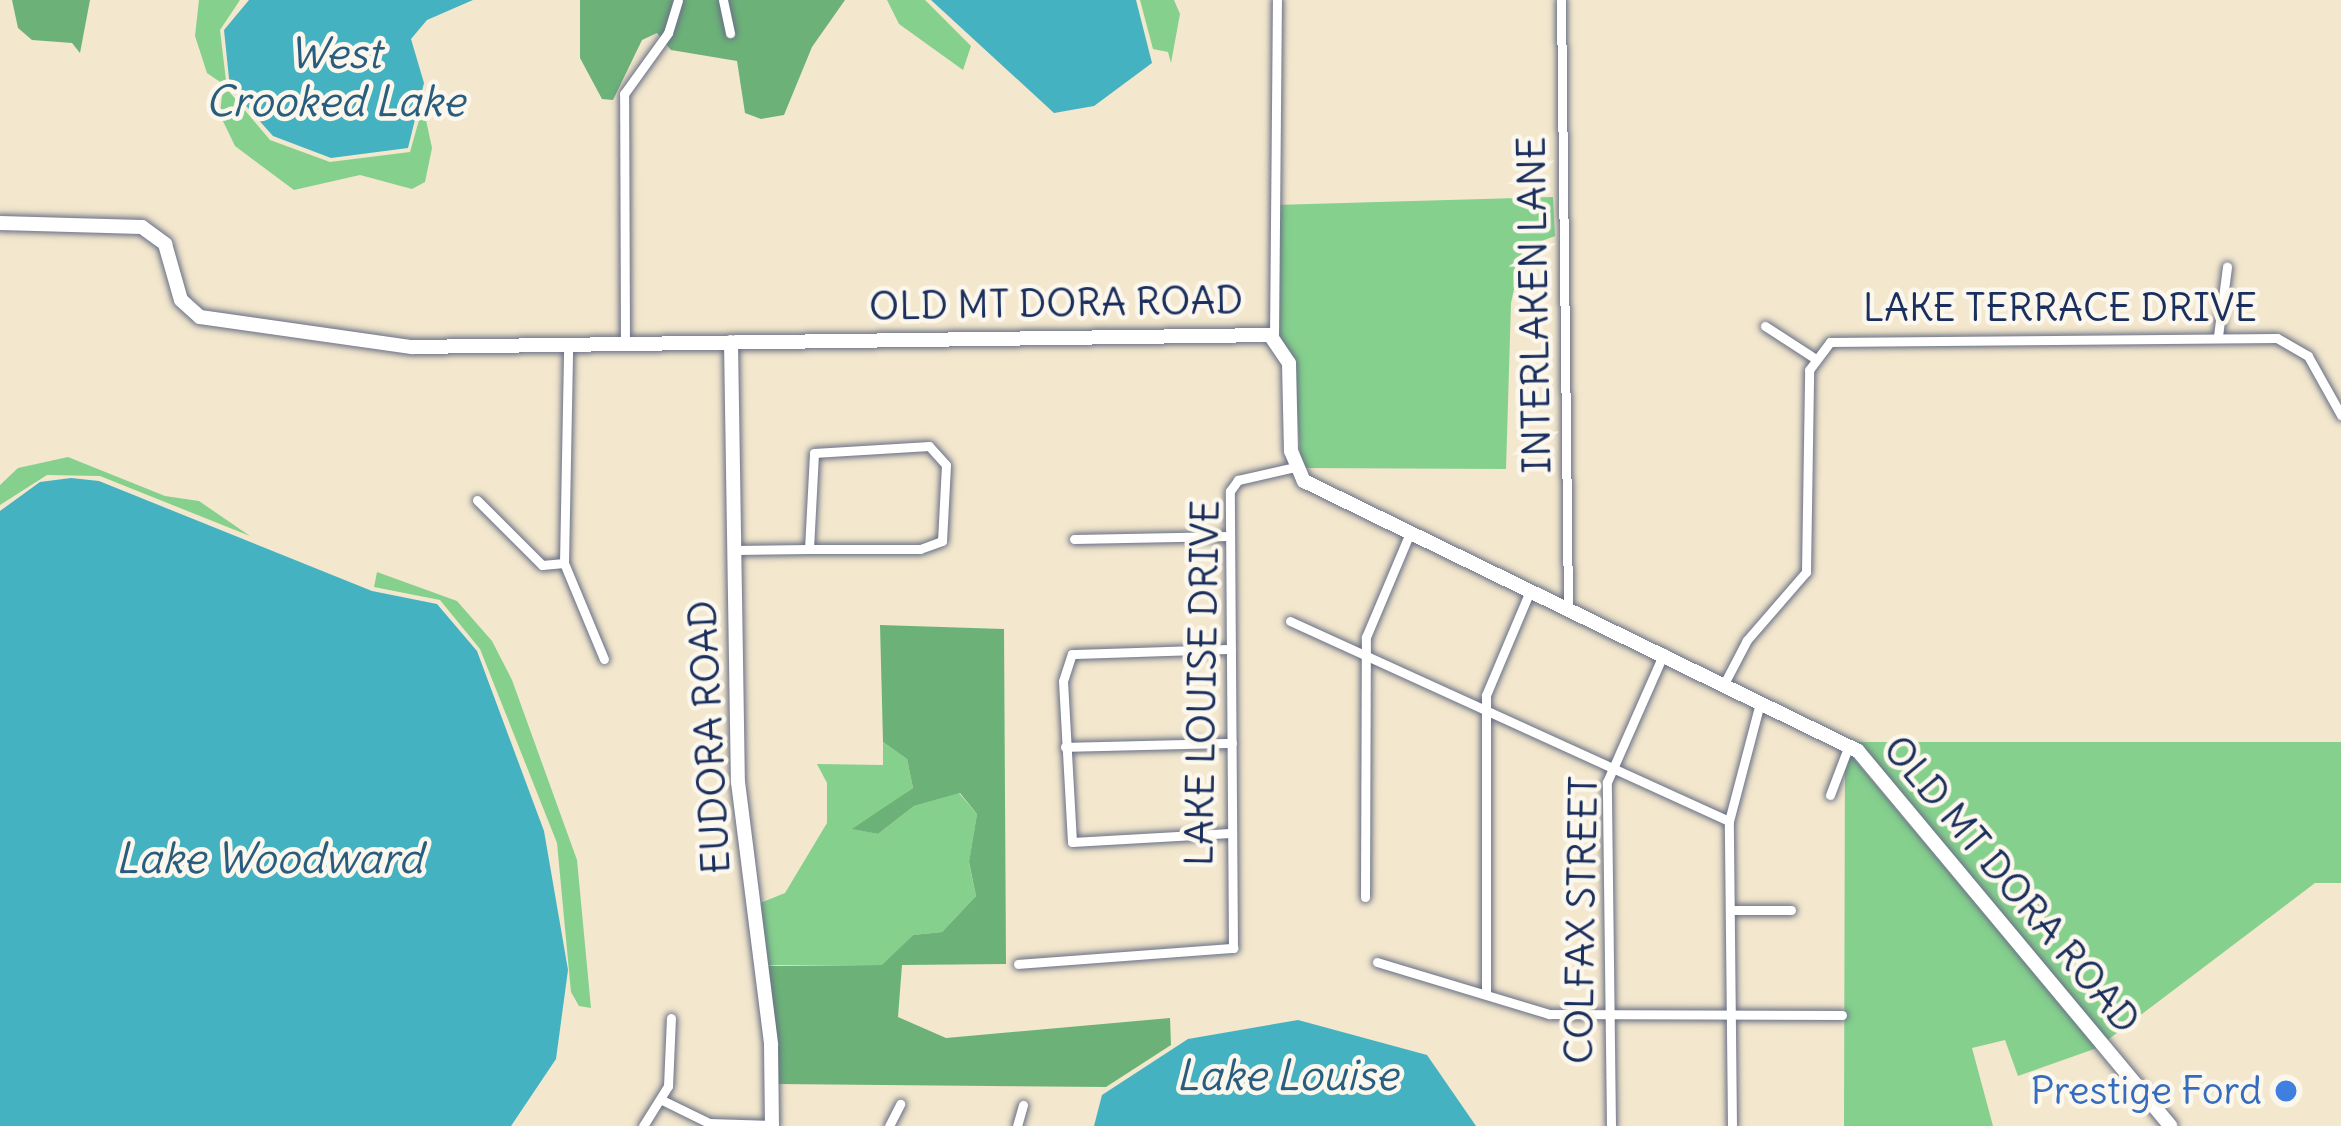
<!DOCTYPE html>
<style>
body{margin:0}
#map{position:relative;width:2341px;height:1126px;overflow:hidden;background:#f3e7cd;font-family:Delius,sans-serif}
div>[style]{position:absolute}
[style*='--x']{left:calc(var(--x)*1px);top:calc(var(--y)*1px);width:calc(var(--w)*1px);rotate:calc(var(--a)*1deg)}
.green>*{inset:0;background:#85d08d}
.forest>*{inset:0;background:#6cb278}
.water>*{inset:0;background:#44b2c0}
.roads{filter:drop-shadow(0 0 3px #676f85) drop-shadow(0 0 3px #676f85)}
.street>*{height:9px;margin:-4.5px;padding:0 4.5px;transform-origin:4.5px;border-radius:4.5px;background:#fff}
.secondary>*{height:14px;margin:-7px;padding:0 7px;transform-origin:7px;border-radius:7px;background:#fff}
.dots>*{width:33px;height:33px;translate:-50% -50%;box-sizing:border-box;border:6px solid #fbf7ec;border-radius:50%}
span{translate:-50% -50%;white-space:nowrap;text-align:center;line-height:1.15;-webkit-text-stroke:9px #fbf7ec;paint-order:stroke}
.street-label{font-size:39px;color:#1b2f5e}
.shop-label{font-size:39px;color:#366cbe}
.right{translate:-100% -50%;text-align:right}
.water-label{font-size:42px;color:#295d80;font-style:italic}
</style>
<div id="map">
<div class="green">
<i style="clip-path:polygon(199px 0,240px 0,220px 30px,227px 89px,270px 140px,330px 162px,410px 152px,423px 106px,432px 148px,425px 182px,412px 189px,360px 175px,294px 190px,235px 146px,220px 115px,223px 84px,207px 73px,195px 36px)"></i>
<i style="clip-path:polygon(887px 0,925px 0,971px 46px,963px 70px,899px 24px)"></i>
<i style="clip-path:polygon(1140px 0,1174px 0,1180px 14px,1171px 63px,1168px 52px,1153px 49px)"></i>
<i style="clip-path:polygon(1553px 197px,1555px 236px,1523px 248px,1511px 303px,1506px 469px,1301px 468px,1294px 362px,1279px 335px,1275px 205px)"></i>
<i style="clip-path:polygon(68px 457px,165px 496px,199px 501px,250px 536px,100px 476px,47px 475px,0 505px,0 485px,18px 468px)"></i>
<i style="clip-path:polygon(377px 572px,457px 601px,492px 641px,512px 680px,577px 860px,591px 1008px,579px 1006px,571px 992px,557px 843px,480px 649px,440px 600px,374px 587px)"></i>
<i style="clip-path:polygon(883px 742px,907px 759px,913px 788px,854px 829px,878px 834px,914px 806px,959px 793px,977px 814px,969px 863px,976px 896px,942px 932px,913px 935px,883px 965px,766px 965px,758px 904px,785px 893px,827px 823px,827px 783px,817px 764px,883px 765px)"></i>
<i style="clip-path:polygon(1855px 742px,2341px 742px,2341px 883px,2315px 883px,2105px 1042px)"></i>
<i style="clip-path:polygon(1845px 748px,2097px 1048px,2018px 1076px,2005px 1040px,1972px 1048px,1993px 1126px,1844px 1126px)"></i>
</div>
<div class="forest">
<i style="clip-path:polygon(12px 0,90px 0,80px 53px,72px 43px,32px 40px,18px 28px)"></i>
<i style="clip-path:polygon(580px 0,845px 0,812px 47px,784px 115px,761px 119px,745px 113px,737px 61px,671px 50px,657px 33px,642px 40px,613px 100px,602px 99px,580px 58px)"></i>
<i style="clip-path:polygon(880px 625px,1004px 629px,1006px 964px,902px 965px,898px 1017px,946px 1038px,1170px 1018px,1171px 1045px,1106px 1087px,777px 1084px,766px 966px,882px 965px,913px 935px,942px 932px,976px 896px,969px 862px,977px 814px,960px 793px,914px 806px,878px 834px,852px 829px,913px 788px,907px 759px,883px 742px)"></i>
</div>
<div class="water">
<i style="clip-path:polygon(249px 0,473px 0,427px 20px,411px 39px,424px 83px,408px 148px,331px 158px,273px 136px,230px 88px,224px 30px)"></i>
<i style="clip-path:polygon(931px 0,1136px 0,1152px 63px,1094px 106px,1054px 113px)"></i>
<i style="clip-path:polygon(71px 478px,99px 481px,372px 591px,437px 604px,477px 651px,544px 831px,568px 970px,556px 1059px,511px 1126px,0 1126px,0 511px,40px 482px)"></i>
<i style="clip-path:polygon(1298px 1020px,1427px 1055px,1476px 1126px,1094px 1126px,1102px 1095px,1188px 1039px)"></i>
</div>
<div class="roads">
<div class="street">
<i style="--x:723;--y:0;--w:34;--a:78"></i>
<i style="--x:1561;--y:0;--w:609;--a:89.34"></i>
<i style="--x:1765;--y:326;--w:57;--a:32.9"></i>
<i style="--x:2218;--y:336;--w:70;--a:-82.6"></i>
<i style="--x:1274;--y:338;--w:338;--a:-89.5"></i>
<i style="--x:625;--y:345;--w:251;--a:-90.2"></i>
<i style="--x:624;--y:94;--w:75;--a:-54.2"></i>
<i style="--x:668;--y:33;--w:34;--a:-73"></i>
<i style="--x:929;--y:446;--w:25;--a:48"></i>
<i style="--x:946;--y:465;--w:76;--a:93"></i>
<i style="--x:942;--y:541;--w:23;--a:160"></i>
<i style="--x:920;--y:549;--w:111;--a:180"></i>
<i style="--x:809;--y:549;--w:96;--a:-87"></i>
<i style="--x:814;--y:453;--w:115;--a:-3.5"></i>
<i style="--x:477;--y:500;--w:92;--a:45"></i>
<i style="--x:542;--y:565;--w:22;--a:-5"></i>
<i style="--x:564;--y:563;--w:217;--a:-88.9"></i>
<i style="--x:1074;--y:539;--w:155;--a:-1.1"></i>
<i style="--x:735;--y:550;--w:74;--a:-0.8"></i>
<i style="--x:564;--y:563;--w:104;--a:67.4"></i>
<i style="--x:1290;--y:621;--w:482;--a:24.5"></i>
<i style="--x:1725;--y:682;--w:47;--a:-62.4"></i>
<i style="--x:1747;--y:640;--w:90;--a:-49.1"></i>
<i style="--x:1806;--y:572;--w:202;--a:-89.1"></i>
<i style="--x:1809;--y:370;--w:35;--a:-53"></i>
<i style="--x:1830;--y:342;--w:447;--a:-0.5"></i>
<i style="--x:2277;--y:338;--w:36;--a:30"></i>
<i style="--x:2308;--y:356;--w:68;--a:60.8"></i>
<i style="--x:1065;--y:747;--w:167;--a:-1.4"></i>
<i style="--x:1830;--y:795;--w:53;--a:-69.2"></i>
<i style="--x:1230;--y:833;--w:158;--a:176.7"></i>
<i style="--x:1072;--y:842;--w:161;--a:-93.2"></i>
<i style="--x:1063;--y:681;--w:28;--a:-72"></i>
<i style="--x:1072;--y:654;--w:159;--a:-1.8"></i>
<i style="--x:1365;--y:897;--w:260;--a:-89.8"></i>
<i style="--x:1366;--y:637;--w:111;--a:-67.1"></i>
<i style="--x:1730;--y:910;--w:61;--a:0"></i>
<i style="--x:1377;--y:962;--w:180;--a:16.8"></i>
<i style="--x:1549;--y:1014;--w:293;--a:0.2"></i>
<i style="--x:1018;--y:964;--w:216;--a:-4.3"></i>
<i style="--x:1233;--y:948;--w:457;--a:-90.4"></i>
<i style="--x:1230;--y:491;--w:14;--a:-54"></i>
<i style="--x:1238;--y:480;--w:58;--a:-12.8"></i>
<i style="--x:1486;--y:994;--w:299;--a:-90"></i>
<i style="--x:1486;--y:695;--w:113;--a:-67.1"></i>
<i style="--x:662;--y:1100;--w:52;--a:26.1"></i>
<i style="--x:709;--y:1123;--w:63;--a:1.8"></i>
<i style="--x:643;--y:1126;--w:47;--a:-58"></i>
<i style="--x:668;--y:1086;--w:68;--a:-87.5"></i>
<i style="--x:889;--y:1126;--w:25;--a:-63"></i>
<i style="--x:1017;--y:1126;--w:22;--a:-74"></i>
<i style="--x:1611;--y:1126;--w:344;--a:-90.7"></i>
<i style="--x:1607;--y:782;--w:141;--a:-66.2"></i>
<i style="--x:1732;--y:1126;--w:305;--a:-90.6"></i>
<i style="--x:1729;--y:821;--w:122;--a:-75.3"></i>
</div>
<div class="secondary">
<i style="--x:0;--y:223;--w:142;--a:1.6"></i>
<i style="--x:142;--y:227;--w:29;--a:36"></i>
<i style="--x:165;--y:244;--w:58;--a:74.1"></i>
<i style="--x:181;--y:300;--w:25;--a:42"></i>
<i style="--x:200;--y:317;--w:214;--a:8.1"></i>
<i style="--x:412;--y:347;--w:858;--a:-0.8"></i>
<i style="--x:1270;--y:335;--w:34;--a:56"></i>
<i style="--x:1289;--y:363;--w:88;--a:88.7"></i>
<i style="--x:1291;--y:451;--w:33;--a:67"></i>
<i style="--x:1304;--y:481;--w:616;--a:25.98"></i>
<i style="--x:1858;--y:751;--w:488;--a:50.2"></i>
<i style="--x:731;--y:342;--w:440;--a:89.1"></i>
<i style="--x:738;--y:782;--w:265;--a:82.8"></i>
<i style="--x:771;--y:1045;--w:81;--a:89.3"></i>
</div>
</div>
<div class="dots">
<i style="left:2286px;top:1091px;background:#3f7fe0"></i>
</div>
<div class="street-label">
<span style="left:1056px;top:304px;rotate:-1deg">OLD MT DORA ROAD</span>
<span style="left:1535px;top:305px;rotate:-91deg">INTERLAKEN LANE</span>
<span style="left:2060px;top:308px">LAKE TERRACE DRIVE</span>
<span style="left:1203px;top:683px;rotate:-89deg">LAKE LOUISE DRIVE</span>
<span style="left:710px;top:737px;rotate:-93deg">EUDORA ROAD</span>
<span style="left:2011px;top:885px;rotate:50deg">OLD MT DORA ROAD</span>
<span style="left:1582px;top:920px;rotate:-89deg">COLFAX STREET</span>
</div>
<div class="shop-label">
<span class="right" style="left:2262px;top:1091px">Prestige Ford</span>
</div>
<div class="water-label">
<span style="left:335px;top:77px">West<br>Crooked Lake</span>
<span style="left:269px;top:858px">Lake Woodward</span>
<span style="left:1287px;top:1075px">Lake Louise</span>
</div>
</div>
